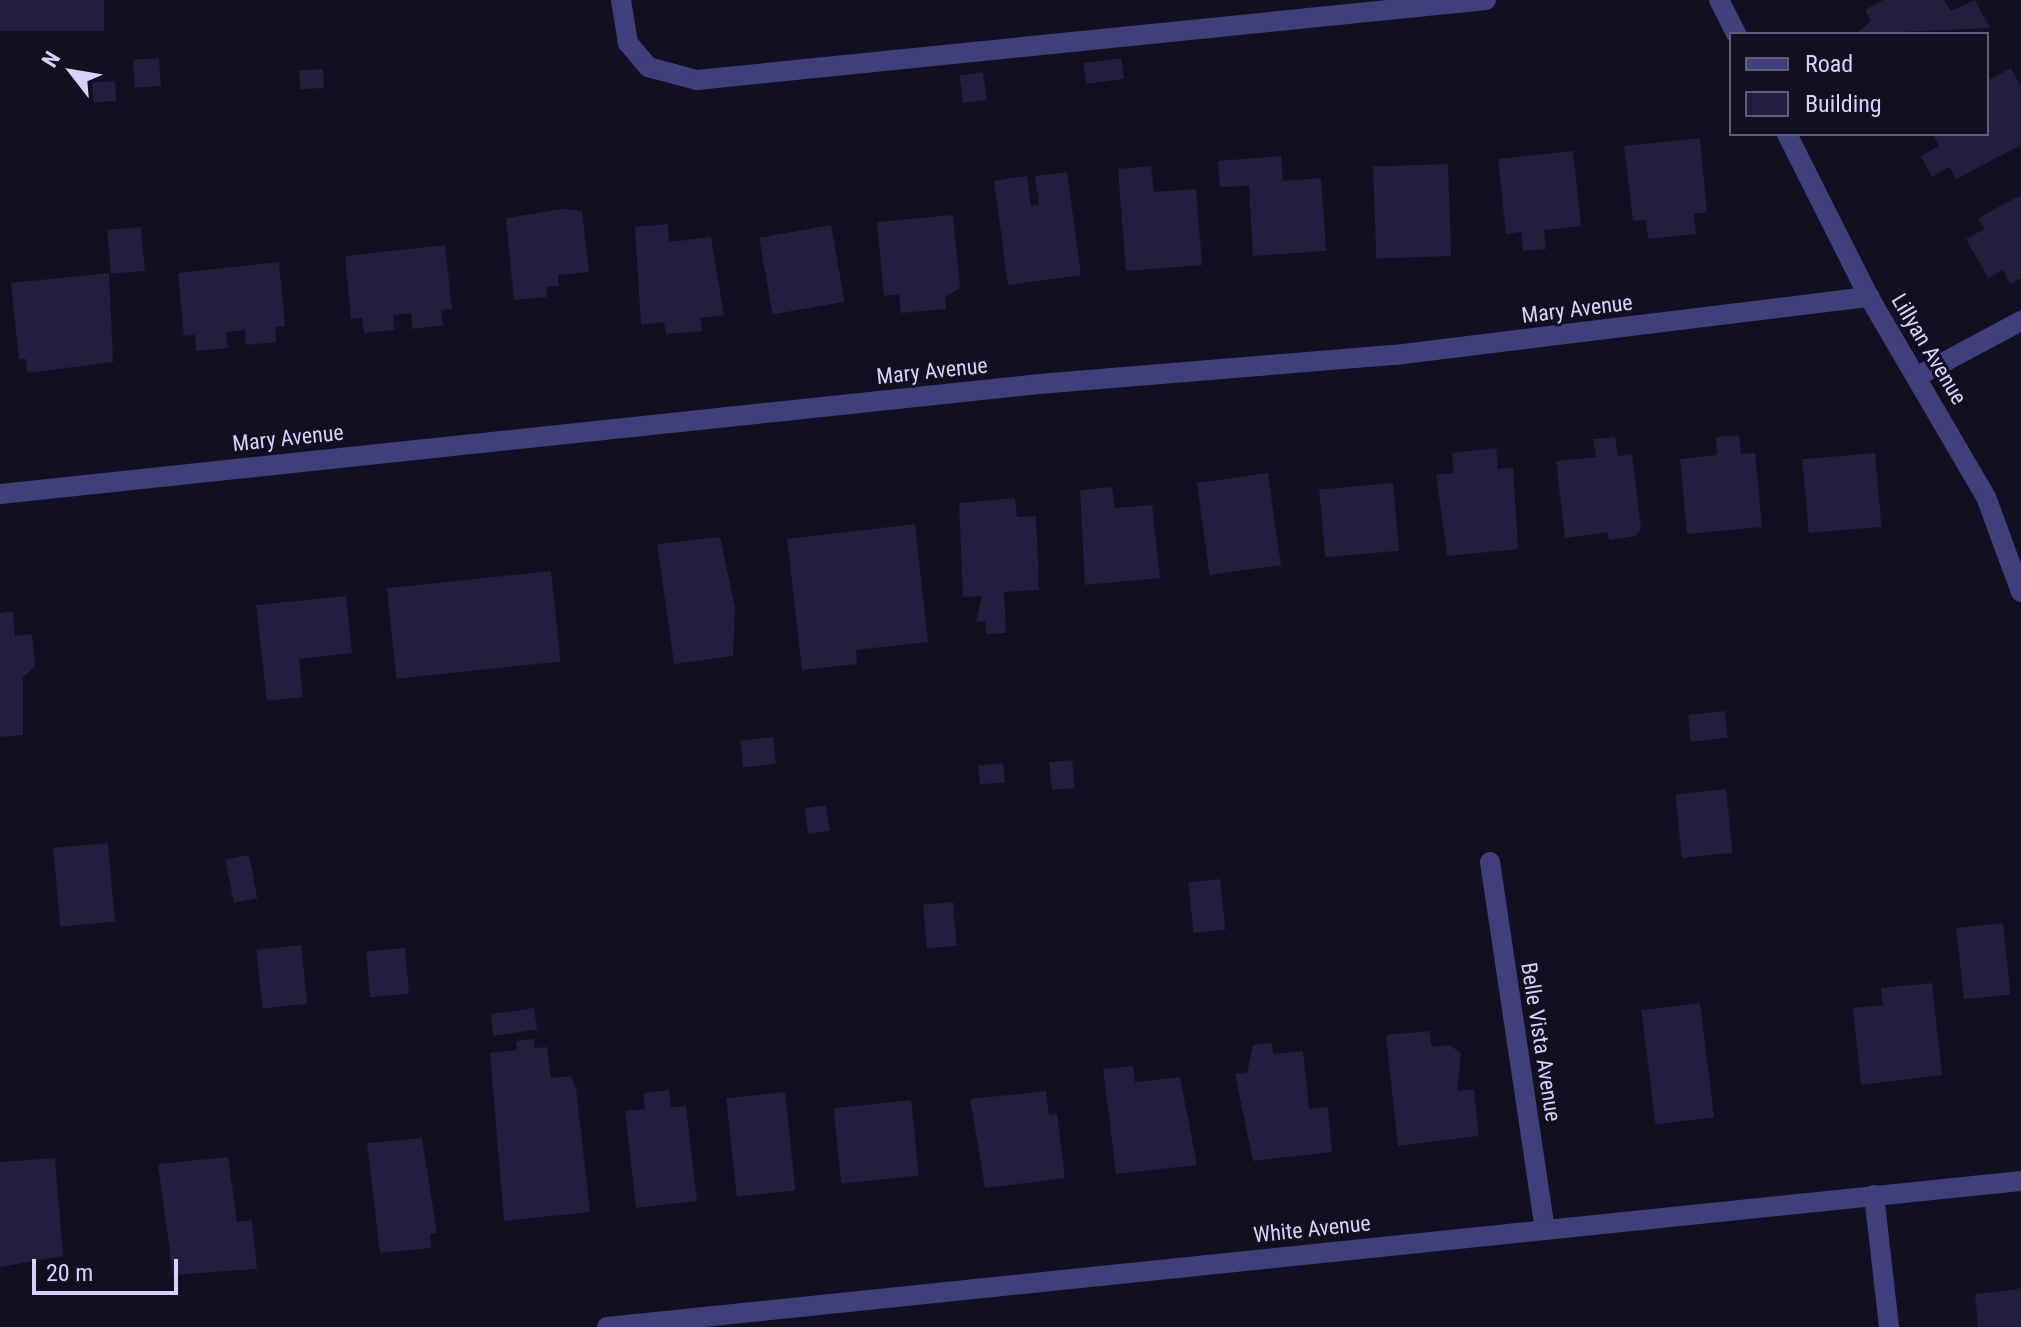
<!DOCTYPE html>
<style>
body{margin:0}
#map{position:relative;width:2021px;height:1327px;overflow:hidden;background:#120f20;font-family:"Roboto Condensed",sans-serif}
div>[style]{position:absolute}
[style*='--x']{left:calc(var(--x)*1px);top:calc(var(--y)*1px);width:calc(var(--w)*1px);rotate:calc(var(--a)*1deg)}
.building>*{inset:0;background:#231d3f;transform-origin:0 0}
.minor>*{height:20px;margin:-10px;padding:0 10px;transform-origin:10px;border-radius:10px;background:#3f3f7b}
span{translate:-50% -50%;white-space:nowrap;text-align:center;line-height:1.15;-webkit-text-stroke:6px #120f20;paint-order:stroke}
.street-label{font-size:22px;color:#d6d2fb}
.legend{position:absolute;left:1729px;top:32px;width:260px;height:104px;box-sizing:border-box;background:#120f20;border:2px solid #605d78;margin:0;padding:10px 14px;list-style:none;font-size:24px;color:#d6d2fb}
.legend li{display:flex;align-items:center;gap:16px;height:40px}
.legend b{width:40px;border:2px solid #605d78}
.north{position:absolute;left:32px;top:32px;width:80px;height:80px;-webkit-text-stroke:6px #120f20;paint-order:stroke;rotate:301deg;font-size:22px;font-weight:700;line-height:32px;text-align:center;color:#d6d2fb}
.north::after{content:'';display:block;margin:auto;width:28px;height:36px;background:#d6d2fb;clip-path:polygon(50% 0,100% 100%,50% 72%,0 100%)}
.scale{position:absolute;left:32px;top:1259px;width:146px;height:36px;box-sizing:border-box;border:4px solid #d6d2fb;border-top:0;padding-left:10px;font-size:24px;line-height:28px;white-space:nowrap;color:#d6d2fb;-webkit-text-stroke:6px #120f20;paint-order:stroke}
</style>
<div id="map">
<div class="building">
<i style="left:0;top:0;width:104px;height:31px"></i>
<i style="clip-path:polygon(1883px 0,1944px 0,1951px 11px,1975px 0,1990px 28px,1856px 34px,1871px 21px,1865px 10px)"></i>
<i style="left:159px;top:58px;width:28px;height:26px;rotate:86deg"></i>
<i style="left:1121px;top:58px;width:21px;height:38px;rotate:82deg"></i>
<i style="clip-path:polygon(2011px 68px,2021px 87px,2021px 145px,1956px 179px,1949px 167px,1932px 177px,1921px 156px,1939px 146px,1933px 134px,1987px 134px,1987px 81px)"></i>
<i style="left:323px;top:69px;width:19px;height:24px;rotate:87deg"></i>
<i style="left:983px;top:72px;width:28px;height:24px;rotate:82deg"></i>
<i style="left:115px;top:81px;width:20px;height:23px;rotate:87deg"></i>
<i style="clip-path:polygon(1700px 138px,1707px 212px,1694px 214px,1696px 234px,1648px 239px,1646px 220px,1633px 221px,1624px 146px)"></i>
<i style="clip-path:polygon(1573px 151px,1581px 226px,1544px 230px,1546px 249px,1523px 251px,1521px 232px,1506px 234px,1498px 159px)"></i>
<i style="clip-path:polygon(1281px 156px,1283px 181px,1321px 178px,1326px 251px,1253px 256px,1249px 186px,1220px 187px,1218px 161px)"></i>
<i style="left:1448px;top:164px;width:92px;height:75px;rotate:88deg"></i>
<i style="clip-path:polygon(1151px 166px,1154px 192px,1196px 189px,1202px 265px,1126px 271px,1118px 169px)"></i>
<i style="clip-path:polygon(1067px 172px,1081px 275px,1008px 285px,994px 181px,1027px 176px,1031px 206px,1039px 205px,1035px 176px)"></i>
<i style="clip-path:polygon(2021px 195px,2021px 278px,2010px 284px,2003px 270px,1988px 278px,1966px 239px,1984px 229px,1978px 218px)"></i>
<i style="clip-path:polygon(562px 209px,582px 211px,589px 272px,558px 275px,559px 286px,546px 287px,547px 297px,514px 300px,506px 218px)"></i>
<i style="clip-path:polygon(953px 215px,960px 288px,945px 297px,946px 309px,901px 313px,899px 294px,884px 296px,877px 222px)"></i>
<i style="clip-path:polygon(668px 224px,669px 242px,711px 237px,724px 315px,700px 318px,702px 331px,666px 334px,664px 322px,641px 325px,635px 227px)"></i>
<i style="left:831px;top:225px;width:78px;height:73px;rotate:80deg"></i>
<i style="left:141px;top:227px;width:44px;height:34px;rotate:85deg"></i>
<i style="clip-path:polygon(445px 245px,452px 309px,441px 310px,443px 325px,412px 329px,411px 313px,393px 315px,395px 330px,364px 333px,362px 318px,351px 319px,345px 256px)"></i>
<i style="clip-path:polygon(279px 262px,285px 326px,275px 327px,276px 342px,246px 345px,245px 330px,226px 332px,228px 348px,196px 351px,195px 335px,184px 336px,178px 273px)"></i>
<i style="clip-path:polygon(109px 273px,113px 362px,27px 373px,26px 359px,19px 359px,11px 283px)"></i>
<i style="clip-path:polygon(1739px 435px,1741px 454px,1755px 453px,1762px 527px,1687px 534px,1680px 459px,1717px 455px,1716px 437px)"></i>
<i style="clip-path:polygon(1615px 437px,1618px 456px,1632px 454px,1641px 528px,1636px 536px,1609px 540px,1608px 532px,1565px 538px,1556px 461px,1596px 457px,1593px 439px)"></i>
<i style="clip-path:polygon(1496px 448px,1498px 469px,1513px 467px,1518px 549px,1447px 556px,1436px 474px,1454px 473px,1452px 453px)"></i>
<i style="left:1875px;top:453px;width:74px;height:73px;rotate:85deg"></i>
<i style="left:1268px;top:473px;width:93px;height:72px;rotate:82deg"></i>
<i style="left:1393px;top:483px;width:68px;height:74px;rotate:85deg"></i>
<i style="clip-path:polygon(1112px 487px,1115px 508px,1152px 505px,1160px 578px,1085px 585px,1080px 490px)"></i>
<i style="clip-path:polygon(1015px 498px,1017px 517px,1036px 516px,1039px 590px,1004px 592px,1006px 633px,986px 634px,985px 621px,976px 622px,982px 596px,963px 597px,959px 503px)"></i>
<i style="clip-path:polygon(915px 524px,928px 642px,856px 650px,857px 664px,802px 670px,787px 539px)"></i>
<i style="clip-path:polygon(720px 537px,735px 607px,733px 656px,674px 664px,657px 544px)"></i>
<i style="left:551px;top:571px;width:91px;height:165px;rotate:84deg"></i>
<i style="clip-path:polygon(346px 596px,352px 653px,299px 659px,303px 697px,267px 701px,256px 605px)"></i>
<i style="clip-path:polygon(13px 611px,15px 636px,32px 634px,35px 667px,23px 677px,23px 735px,0 737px,0 613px)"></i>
<i style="left:1725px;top:711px;width:27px;height:37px;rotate:84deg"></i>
<i style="left:773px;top:737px;width:27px;height:33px;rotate:84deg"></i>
<i style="left:1072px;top:760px;width:28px;height:23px;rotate:84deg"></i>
<i style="left:1003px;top:763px;width:19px;height:25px;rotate:84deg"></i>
<i style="left:1726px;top:789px;width:64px;height:51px;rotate:84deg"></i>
<i style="left:826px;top:805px;width:26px;height:22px;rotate:81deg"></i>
<i style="left:108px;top:843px;width:79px;height:55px;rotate:85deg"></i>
<i style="left:249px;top:855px;width:44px;height:24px;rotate:79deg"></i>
<i style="left:1220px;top:879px;width:51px;height:32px;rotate:84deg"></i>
<i style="left:953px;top:902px;width:44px;height:30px;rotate:85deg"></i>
<i style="left:2003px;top:923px;width:72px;height:47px;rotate:84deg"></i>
<i style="left:301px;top:945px;width:59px;height:45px;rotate:84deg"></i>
<i style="left:405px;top:948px;width:46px;height:39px;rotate:85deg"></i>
<i style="clip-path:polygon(1932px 983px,1942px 1075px,1861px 1085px,1853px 1008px,1883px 1005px,1881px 988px)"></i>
<i style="left:1700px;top:1003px;width:115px;height:59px;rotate:83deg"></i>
<i style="left:534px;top:1008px;width:22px;height:44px;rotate:82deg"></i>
<i style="clip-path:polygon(1429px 1031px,1432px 1047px,1449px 1045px,1461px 1053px,1457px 1091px,1474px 1089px,1479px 1136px,1398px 1146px,1386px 1035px)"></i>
<i style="clip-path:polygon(534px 1039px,535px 1048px,547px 1047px,551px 1078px,571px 1076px,576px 1088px,590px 1212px,504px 1221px,490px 1053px,517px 1050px,516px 1041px)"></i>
<i style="clip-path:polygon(1272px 1043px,1273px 1054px,1303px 1051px,1309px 1109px,1328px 1107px,1332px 1152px,1253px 1161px,1235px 1074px,1247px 1073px,1253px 1045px)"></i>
<i style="clip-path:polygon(1133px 1066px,1135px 1082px,1180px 1077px,1197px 1165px,1116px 1174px,1103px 1069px)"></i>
<i style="clip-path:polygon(669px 1090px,671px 1107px,686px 1106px,697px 1201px,636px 1208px,625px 1111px,645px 1109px,643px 1093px)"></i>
<i style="clip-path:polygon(1046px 1091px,1049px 1115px,1057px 1114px,1065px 1178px,985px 1188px,970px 1099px)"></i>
<i style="left:785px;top:1092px;width:99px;height:59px;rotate:84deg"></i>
<i style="left:911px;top:1100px;width:76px;height:78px;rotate:84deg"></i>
<i style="clip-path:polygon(422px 1138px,437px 1233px,430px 1234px,431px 1248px,380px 1253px,367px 1143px)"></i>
<i style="clip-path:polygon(228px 1157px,237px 1222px,252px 1220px,257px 1269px,173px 1275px,158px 1164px)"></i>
<i style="clip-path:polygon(55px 1158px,63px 1256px,0 1267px,0 1162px)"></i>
<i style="clip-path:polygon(2021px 1289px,2021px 1327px,1978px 1327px,1975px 1294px)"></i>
</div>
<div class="minor">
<i style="--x:621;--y:0;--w:44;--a:80.8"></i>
<i style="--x:628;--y:43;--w:31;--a:50"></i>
<i style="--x:648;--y:67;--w:51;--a:14.9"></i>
<i style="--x:697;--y:80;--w:793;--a:-5.79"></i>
<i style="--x:1719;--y:0;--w:38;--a:63"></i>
<i style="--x:1787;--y:134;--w:182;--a:63.3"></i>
<i style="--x:1869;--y:297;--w:232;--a:59.7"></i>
<i style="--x:1986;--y:497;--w:101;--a:69.8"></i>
<i style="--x:1918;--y:376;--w:117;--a:-28.1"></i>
<i style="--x:0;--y:494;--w:1045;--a:-6.04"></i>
<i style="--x:1039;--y:384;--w:357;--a:-4.7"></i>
<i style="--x:1395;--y:355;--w:478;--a:-7"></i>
<i style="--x:1490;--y:862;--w:371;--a:81.5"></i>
<i style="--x:1874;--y:1195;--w:133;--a:83.5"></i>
<i style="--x:607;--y:1327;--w:1422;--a:-5.9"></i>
</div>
<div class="street-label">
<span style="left:1577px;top:309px;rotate:-7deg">Mary Avenue</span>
<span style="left:1929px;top:349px;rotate:59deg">Lillyan Avenue</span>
<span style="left:932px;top:371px;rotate:-6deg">Mary Avenue</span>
<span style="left:288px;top:438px;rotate:-6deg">Mary Avenue</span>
<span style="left:1541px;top:1042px;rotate:81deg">Belle Vista Avenue</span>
<span style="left:1312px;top:1229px;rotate:-6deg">White Avenue</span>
</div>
<ul class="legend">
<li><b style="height:10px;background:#3f3f7b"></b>Road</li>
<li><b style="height:22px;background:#231d3f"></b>Building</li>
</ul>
<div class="north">N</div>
<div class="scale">20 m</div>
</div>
